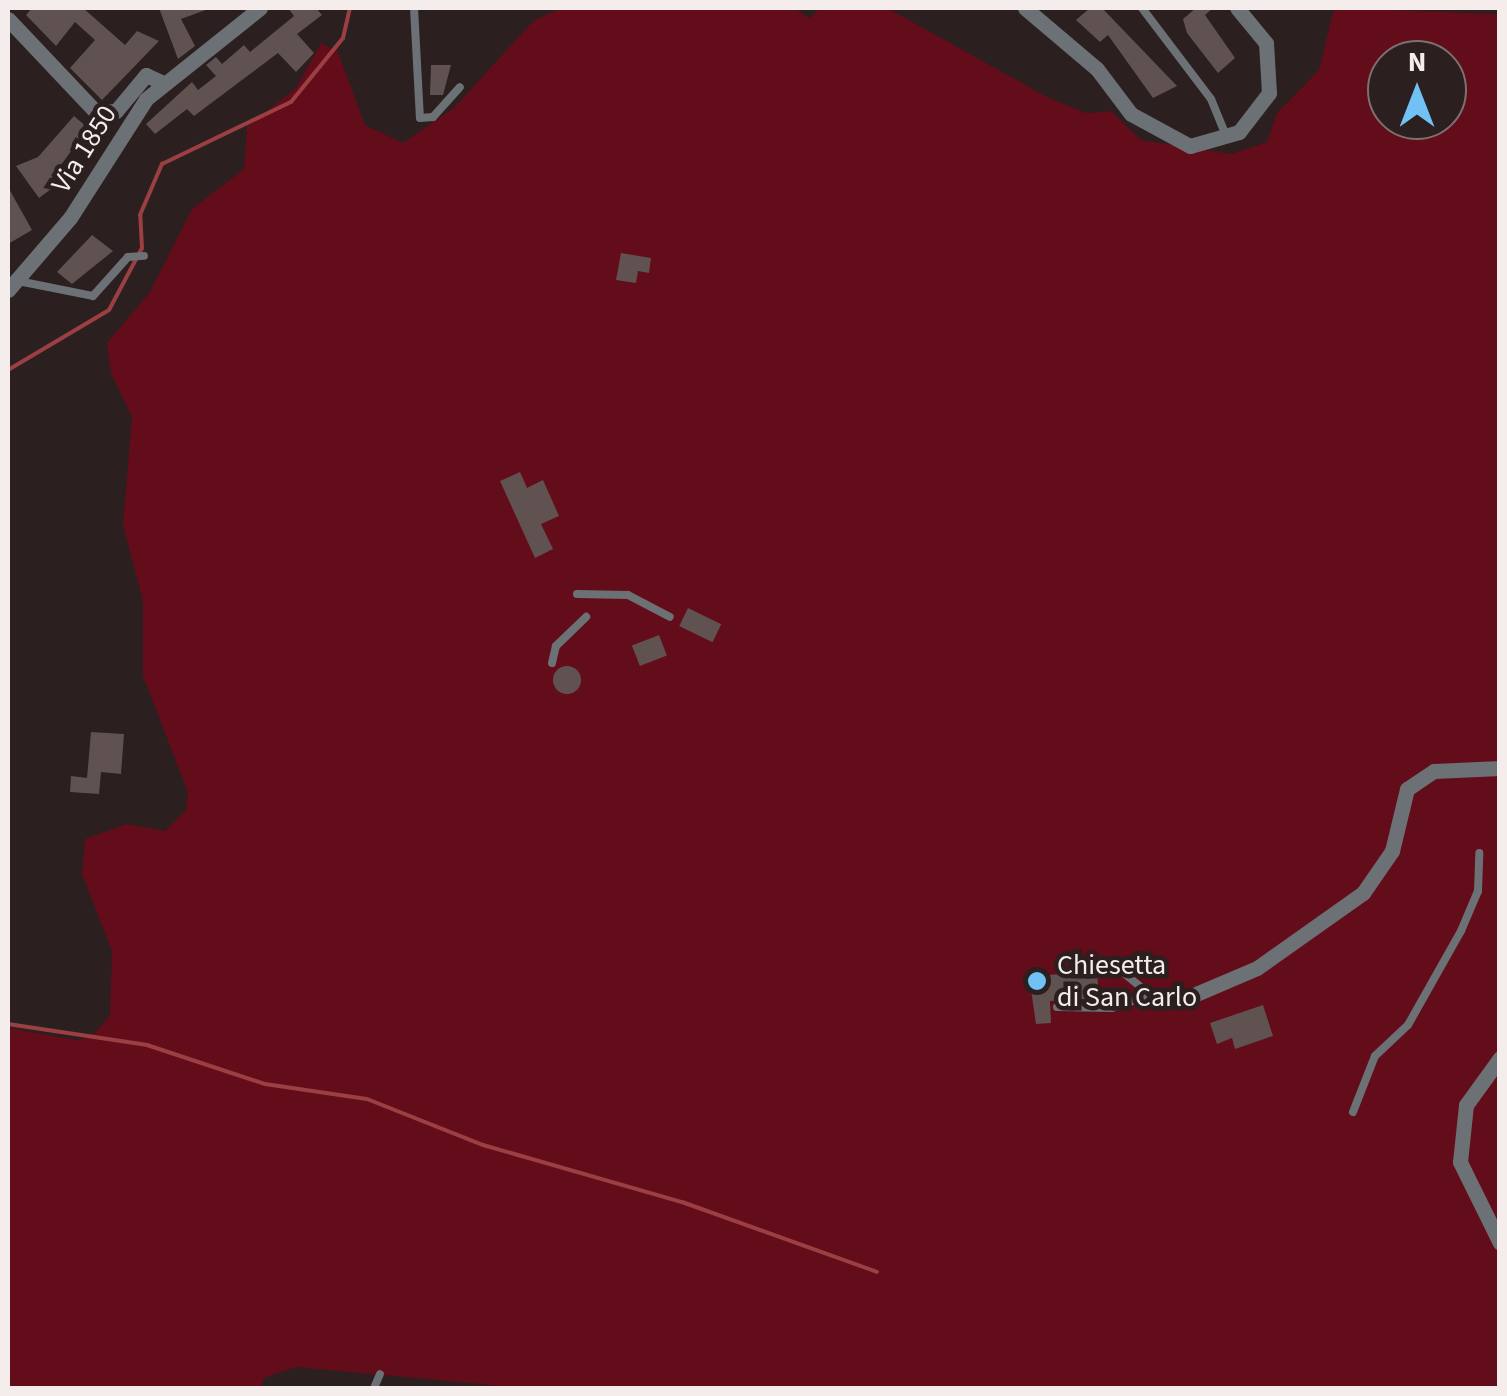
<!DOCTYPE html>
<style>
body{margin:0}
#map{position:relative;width:1507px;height:1396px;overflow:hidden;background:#2b1f1f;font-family:"Source Sans 3",sans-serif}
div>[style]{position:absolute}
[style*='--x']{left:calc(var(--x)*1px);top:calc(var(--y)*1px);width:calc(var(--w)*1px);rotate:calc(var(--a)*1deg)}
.green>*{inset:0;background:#630c1a}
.stream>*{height:4px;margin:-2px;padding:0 2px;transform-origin:2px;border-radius:2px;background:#9b3f43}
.building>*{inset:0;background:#605251;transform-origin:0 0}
.round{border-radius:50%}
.lane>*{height:8px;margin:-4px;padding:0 4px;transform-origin:4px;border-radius:4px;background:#6c7175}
.street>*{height:15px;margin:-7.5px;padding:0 7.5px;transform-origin:7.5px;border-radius:7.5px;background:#6c7175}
.dots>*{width:28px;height:28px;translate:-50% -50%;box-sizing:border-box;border:5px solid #2b1f1f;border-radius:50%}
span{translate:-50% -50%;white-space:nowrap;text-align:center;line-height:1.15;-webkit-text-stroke:9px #2b1f1f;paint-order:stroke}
.street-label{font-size:28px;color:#f5ecec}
.poi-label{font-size:28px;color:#f5ecec}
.left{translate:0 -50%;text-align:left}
.frame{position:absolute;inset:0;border:10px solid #f5ecec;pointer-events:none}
.north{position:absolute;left:1367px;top:40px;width:100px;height:100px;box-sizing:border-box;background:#2b1f1f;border:2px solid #7c7171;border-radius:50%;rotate:0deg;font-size:28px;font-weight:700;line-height:40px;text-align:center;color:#f5ecec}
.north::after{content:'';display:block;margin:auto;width:35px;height:45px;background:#72c1f5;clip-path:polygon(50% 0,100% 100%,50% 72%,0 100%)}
</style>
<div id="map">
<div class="green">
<i style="clip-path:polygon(evenodd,561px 8px,793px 8px,810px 18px,820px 8px,887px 8px,1047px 97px,1086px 113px,1111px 111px,1141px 140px,1231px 154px,1267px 142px,1277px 113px,1319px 70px,1334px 8px,1499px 14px,1499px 1388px,523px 1388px,296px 1367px,264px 1378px,261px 1388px,8px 1388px,8px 1028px,76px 1040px,91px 1037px,110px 1016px,112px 951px,82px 874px,85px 839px,127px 824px,165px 831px,186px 810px,188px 792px,143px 676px,143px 601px,123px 525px,132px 417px,111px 373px,107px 343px,150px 292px,192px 209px,244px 169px,247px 127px,296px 88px,321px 43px,338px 52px,365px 125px,403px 143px,455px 107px,533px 21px,561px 8px,1387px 60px,1447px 60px,1447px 120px,1387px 120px,1387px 60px)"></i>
</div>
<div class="stream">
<i style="--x:8;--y:370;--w:117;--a:-30.7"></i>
<i style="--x:109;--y:310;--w:70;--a:-62"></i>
<i style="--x:142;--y:248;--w:33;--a:-93"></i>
<i style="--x:140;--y:215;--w:56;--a:-66.7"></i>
<i style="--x:162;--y:164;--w:143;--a:-25.7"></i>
<i style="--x:291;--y:102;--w:82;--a:-50.9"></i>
<i style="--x:343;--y:38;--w:31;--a:-77"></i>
<i style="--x:8;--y:1024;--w:141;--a:8.6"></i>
<i style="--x:147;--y:1045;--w:124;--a:18.3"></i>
<i style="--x:265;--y:1084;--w:103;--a:8.4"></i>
<i style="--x:367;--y:1099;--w:125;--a:21.6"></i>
<i style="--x:483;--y:1145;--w:207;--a:16"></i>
<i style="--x:682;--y:1202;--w:207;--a:19.7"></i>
</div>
<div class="building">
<i style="clip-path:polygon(32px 8px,83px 8px,125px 45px,137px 31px,159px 41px,102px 100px,70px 68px,95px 40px,75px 22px,56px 46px,26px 15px)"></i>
<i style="clip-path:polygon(159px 8px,211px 8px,181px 19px,195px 46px,178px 59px)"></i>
<i style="clip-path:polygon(288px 8px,316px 8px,322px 15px,297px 34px,314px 53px,296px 72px,278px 53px,194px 116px,187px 109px,155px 134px,146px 124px,192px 82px,198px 90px,216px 76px,206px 65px,216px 57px,222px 64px,244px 45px,250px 52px,294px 16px)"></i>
<i style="clip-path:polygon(1090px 8px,1102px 8px,1177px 86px,1153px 98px,1108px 35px,1100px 42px,1076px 20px)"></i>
<i style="clip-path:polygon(1196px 8px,1213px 8px,1205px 15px,1235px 58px,1218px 73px,1187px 33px,1183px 19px)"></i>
<i style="clip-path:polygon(431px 65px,451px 65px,443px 95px,430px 95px)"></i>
<i style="clip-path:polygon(74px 116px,88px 128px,50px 180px,55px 186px,39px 198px,16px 166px,38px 157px)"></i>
<i style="clip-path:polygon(8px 187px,32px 230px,8px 244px)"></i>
<i style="clip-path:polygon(92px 235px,113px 251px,72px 284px,57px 272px)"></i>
<i style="clip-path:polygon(621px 253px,651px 258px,649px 273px,638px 271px,636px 283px,616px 280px)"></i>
<i style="clip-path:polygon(520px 472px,527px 488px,543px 480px,559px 516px,541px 524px,553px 549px,535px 558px,500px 481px)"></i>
<i style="left:688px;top:608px;width:37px;height:20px;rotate:26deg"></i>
<i style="left:659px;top:635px;width:22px;height:29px;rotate:69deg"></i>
<i class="round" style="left:553px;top:666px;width:28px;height:28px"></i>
<i style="clip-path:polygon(91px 732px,124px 734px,121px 774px,101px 772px,99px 794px,70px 792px,71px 776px,87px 778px)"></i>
<i style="clip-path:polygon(1097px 972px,1099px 998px,1050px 1001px,1051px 1023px,1036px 1024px,1029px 976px)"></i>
<i style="clip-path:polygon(1263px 1005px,1273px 1036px,1235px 1049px,1232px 1038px,1217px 1044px,1210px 1023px)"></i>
</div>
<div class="lane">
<i style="--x:414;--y:8;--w:110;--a:86.9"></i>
<i style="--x:420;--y:118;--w:13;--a:-4"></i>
<i style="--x:433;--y:117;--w:40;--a:-48"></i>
<i style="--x:1142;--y:8;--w:114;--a:52.8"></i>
<i style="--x:1211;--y:99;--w:42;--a:67.7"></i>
<i style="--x:18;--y:281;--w:76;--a:11.3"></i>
<i style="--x:93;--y:296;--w:52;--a:-48.1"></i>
<i style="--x:128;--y:257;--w:16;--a:-4"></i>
<i style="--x:577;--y:594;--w:51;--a:1.1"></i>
<i style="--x:628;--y:595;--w:47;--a:27.6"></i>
<i style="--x:552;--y:663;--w:17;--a:-77"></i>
<i style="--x:556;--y:646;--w:42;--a:-44"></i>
<i style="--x:1126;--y:975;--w:32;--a:39"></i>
<i style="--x:1151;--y:995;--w:45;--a:-1.3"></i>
<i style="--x:1057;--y:1007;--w:55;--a:1"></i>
<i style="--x:1112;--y:1008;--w:41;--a:-18.4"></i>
<i style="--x:1353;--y:1112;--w:60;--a:-68.6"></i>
<i style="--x:1375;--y:1056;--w:45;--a:-43.2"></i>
<i style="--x:1408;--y:1025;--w:108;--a:-60.6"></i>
<i style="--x:1461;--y:931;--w:43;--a:-67"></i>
<i style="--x:1478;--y:891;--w:38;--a:-88"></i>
<i style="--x:374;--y:1388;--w:15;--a:-67"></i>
</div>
<div class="street">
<i style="--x:1025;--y:8;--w:94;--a:40.3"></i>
<i style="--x:1097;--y:69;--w:56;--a:52.9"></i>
<i style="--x:1131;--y:114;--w:67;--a:28.5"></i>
<i style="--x:1190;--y:146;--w:51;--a:-15.9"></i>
<i style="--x:1239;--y:132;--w:49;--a:-52.4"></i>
<i style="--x:1269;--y:93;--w:50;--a:-93.4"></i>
<i style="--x:1266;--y:43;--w:45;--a:-129.6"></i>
<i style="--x:8;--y:19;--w:128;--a:46.6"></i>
<i style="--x:96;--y:112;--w:20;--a:-3"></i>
<i style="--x:116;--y:111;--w:47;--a:-50.2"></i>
<i style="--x:146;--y:75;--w:19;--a:25"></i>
<i style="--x:8;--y:290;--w:95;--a:-49.3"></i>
<i style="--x:70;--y:218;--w:141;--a:-57.4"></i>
<i style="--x:146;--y:99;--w:146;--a:-38.6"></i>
<i style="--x:1196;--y:994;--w:66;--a:-23.1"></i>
<i style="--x:1257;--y:968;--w:130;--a:-35.3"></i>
<i style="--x:1363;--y:893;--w:51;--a:-55.4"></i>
<i style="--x:1392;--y:851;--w:64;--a:-76.4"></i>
<i style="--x:1407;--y:789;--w:32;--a:-34"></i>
<i style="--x:1434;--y:771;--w:66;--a:-2.6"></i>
<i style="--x:1500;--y:1058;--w:58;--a:125.9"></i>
<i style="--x:1466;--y:1105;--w:57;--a:96"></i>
<i style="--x:1460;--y:1162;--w:90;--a:63.7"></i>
</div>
<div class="dots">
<i style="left:1037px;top:981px;background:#72c1f5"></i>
</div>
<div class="street-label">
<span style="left:84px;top:149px;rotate:-58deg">Via 1850</span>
</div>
<div class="poi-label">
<span class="left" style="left:1057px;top:981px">Chiesetta<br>di San Carlo</span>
</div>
<div class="frame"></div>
<div class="north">N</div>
</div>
